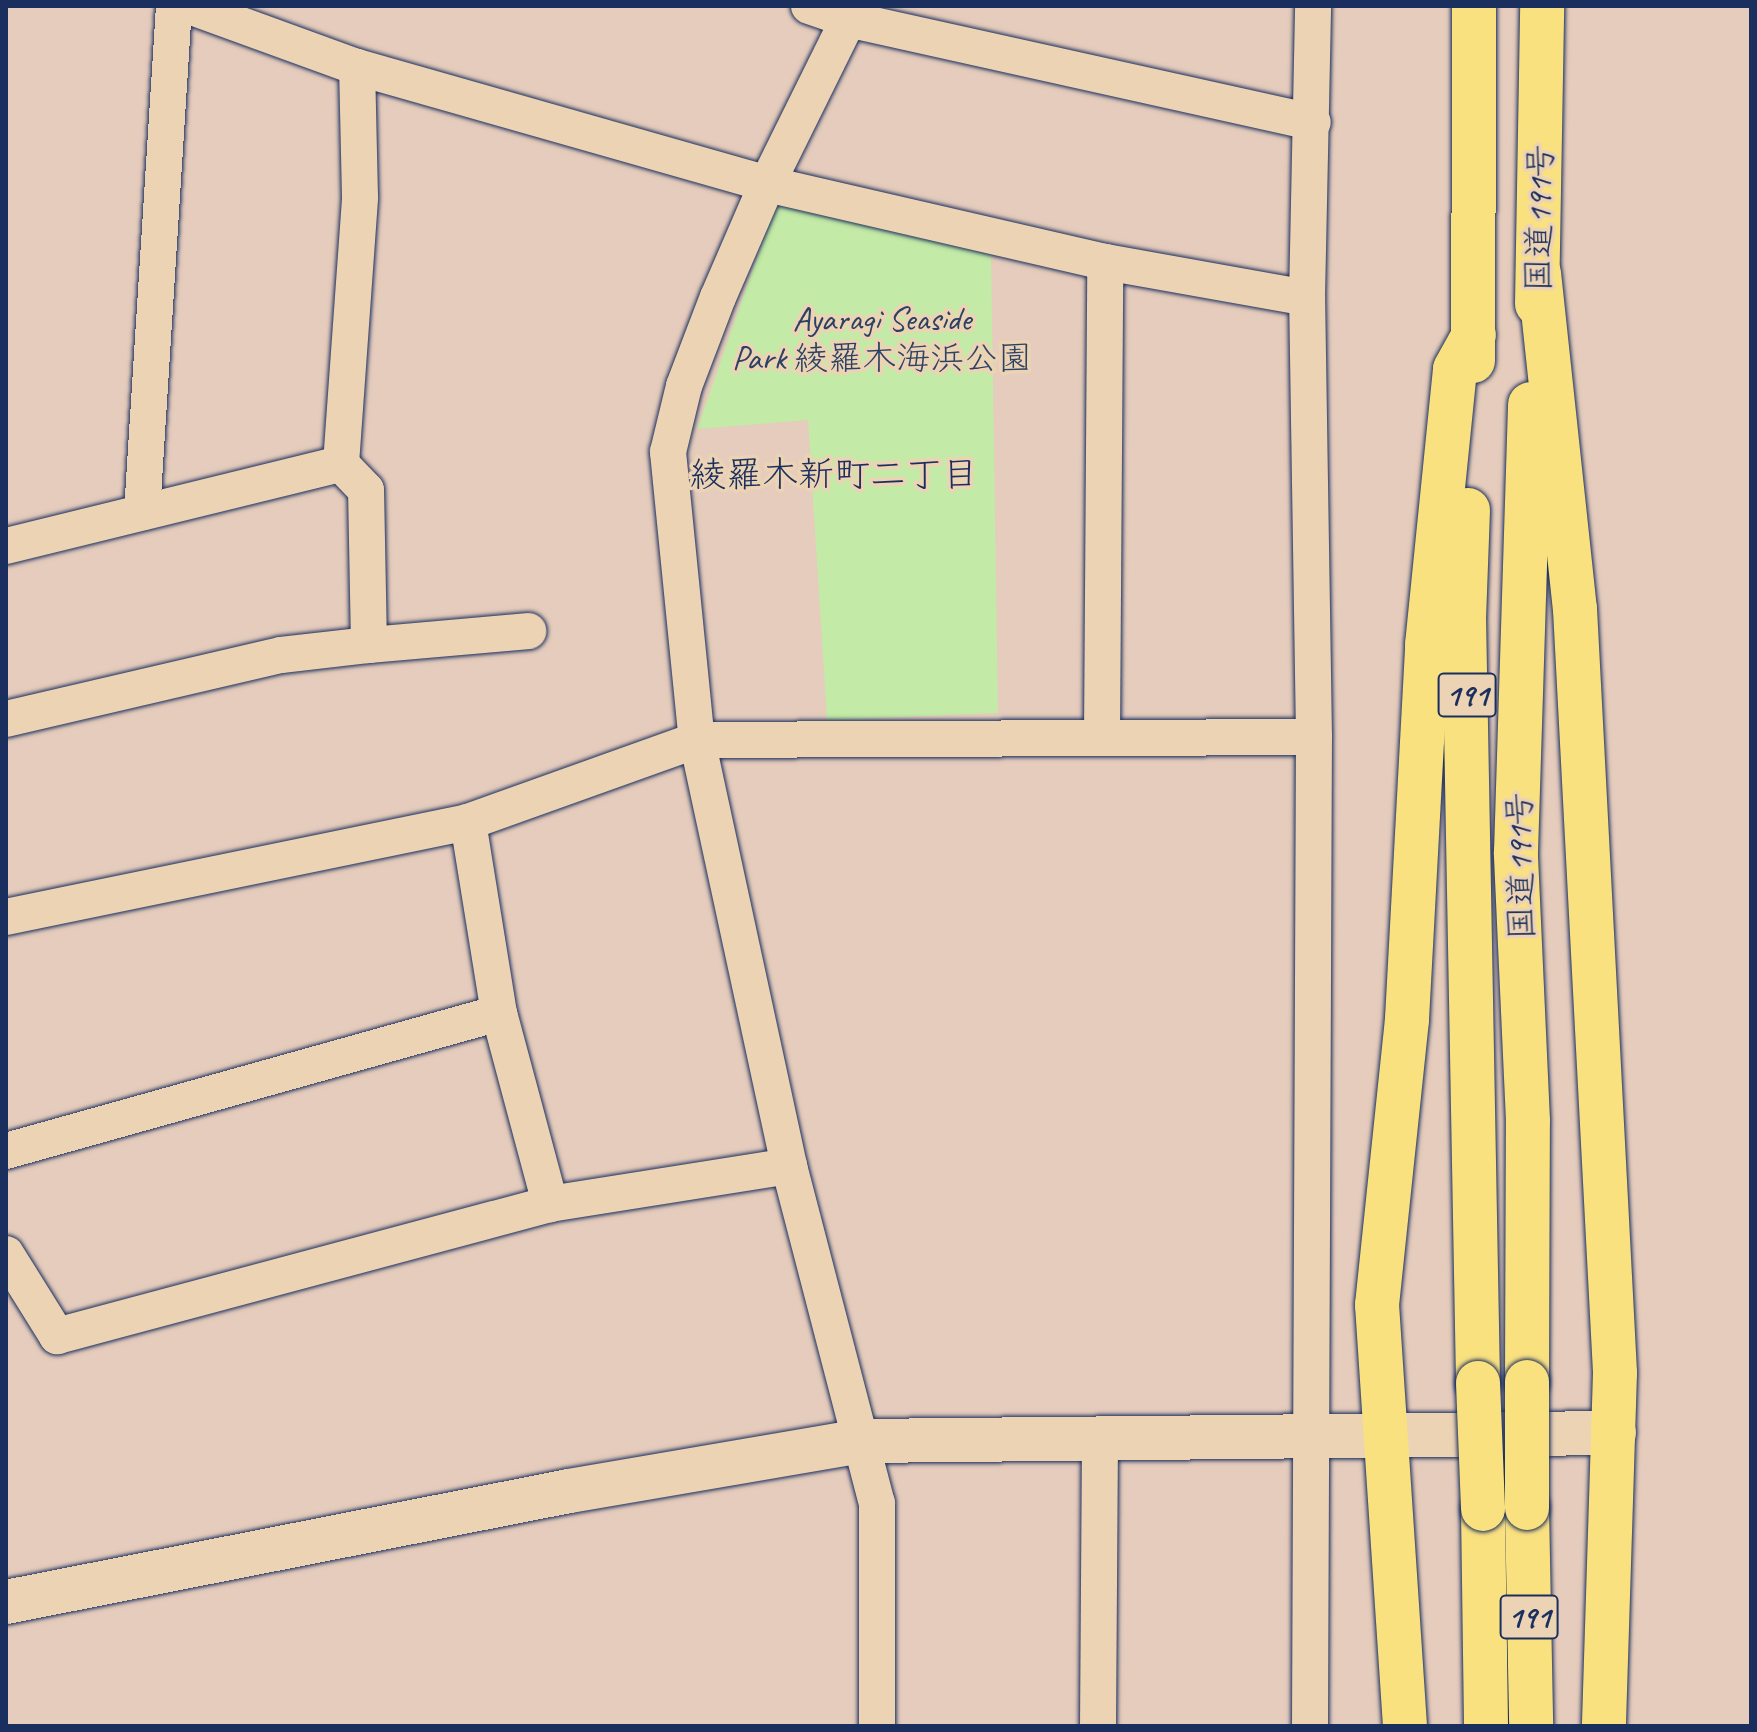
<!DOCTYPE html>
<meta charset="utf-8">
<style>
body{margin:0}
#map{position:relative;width:1757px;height:1732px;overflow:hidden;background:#e6ccbc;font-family:Caveat,"Klee One",sans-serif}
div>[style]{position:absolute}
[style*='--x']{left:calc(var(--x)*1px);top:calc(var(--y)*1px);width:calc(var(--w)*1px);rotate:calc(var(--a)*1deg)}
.green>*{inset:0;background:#c3eaa6}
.roads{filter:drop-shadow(0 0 2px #1b2f5e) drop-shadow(0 0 2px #1b2f5e)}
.street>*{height:36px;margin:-18px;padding:0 18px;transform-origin:18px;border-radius:18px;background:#ecd3b4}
.secondary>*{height:44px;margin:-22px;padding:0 22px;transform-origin:22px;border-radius:22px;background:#ecd3b4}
.highway>*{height:44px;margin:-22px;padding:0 22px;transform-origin:22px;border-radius:22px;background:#fae180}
.bridges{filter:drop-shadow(0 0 2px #1b2f5e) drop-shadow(0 0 2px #1b2f5e)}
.highway-bridge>*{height:44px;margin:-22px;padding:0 22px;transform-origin:22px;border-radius:22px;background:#fae180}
span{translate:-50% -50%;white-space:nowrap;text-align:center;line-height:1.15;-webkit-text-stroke:7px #ecd3b4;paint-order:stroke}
.shield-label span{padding:2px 6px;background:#ecd3b4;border:2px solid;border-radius:6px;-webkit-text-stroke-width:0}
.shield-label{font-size:32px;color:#1b2f5e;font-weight:700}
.street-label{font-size:34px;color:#1b2f5e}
.park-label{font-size:34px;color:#2c4265}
.neighbourhood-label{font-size:36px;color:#1b2f5e}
.frame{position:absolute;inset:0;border:8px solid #1b2f5e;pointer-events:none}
</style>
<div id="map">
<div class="green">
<i style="clip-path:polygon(778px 197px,991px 253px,998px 713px,827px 720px,808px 420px,697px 429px)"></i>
</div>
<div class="roads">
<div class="street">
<i style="--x:189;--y:6;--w:179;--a:20"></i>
<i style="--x:357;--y:67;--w:426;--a:15.9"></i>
<i style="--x:767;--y:184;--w:347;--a:13"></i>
<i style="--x:1105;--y:262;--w:205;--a:10.1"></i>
<i style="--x:809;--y:6;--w:40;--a:18.9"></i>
<i style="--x:847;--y:19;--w:477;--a:12.5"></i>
<i style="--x:855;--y:6;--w:199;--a:116.3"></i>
<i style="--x:767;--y:184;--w:123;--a:113.4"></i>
<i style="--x:718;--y:297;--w:95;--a:110.9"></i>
<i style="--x:684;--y:386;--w:68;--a:103.6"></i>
<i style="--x:668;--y:452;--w:289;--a:84.3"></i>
<i style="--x:697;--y:740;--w:436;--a:77.8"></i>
<i style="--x:789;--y:1166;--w:348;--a:75.4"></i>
<i style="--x:877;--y:1503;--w:223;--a:90"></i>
<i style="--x:142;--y:512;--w:507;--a:-86.38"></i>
<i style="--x:6;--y:546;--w:345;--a:-13.8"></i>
<i style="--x:341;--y:464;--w:268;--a:-85.9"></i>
<i style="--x:360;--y:197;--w:130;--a:-91.3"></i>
<i style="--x:369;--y:645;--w:160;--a:-5"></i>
<i style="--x:6;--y:719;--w:282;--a:-13.1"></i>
<i style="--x:281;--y:655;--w:89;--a:-6.5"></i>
<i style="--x:369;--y:645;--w:155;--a:-91.1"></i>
<i style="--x:366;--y:490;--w:36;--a:-134"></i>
<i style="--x:1102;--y:737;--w:475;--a:-89.6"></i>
<i style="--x:468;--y:822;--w:193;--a:80.8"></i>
<i style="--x:499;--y:1013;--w:198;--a:75"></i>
<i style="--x:6;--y:917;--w:472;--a:-11.6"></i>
<i style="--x:468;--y:822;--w:243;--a:-19.7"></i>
<i style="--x:697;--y:740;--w:617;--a:-0.28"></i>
<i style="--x:6;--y:1151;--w:512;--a:-15.64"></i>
<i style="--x:6;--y:1254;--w:97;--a:58.1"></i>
<i style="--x:57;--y:1336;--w:510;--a:-14.99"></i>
<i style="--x:550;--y:1204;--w:242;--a:-9"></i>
<i style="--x:1098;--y:1726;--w:286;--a:-89.6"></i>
<i style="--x:1310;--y:1726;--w:989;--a:-89.77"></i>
<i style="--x:1314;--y:737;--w:439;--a:-90.9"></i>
<i style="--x:1307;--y:298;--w:292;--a:-88.8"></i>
</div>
<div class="secondary">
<i style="--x:6;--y:1602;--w:574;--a:-11.15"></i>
<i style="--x:569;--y:1491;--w:297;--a:-9.7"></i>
<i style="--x:862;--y:1441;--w:752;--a:-0.61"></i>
</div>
<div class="highway">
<i style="--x:1539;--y:273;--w:338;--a:83.9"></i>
<i style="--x:1575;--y:609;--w:765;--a:87"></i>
<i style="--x:1615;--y:1373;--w:353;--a:91.8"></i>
<i style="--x:1537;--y:304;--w:298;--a:-89"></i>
<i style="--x:1473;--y:361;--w:355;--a:-89.8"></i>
<i style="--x:1468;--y:510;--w:107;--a:92.1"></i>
<i style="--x:1464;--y:617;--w:766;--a:88.95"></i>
<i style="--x:1527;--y:1382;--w:261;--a:-89.8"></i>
<i style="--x:1528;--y:1121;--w:269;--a:-92.6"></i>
<i style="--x:1516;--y:852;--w:448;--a:-88.2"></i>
<i style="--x:1527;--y:1508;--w:218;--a:88.9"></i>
<i style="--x:1483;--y:1509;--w:217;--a:89.2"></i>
<i style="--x:1405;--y:1726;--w:422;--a:-93.8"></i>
<i style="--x:1377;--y:1305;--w:288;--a:-84"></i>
<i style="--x:1407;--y:1019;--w:375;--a:-86.9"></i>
<i style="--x:1427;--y:645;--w:277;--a:-84.2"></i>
<i style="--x:1455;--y:369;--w:39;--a:-61"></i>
</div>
</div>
<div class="bridges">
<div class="highway-bridge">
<i style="--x:1478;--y:1383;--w:126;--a:87.7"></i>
<i style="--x:1527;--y:1508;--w:126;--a:-90"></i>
</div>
</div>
<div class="shield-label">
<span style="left:1467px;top:695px">191</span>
<span style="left:1529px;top:1617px">191</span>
</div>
<div class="street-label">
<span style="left:1539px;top:218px;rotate:-89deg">国道191号</span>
<span style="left:1520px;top:866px;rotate:-91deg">国道191号</span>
</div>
<div class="park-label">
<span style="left:882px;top:338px">Ayaragi Seaside<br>Park 綾羅木海浜公園</span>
</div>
<div class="neighbourhood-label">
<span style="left:834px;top:475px">綾羅木新町二丁目</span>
</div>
<div class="frame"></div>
</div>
